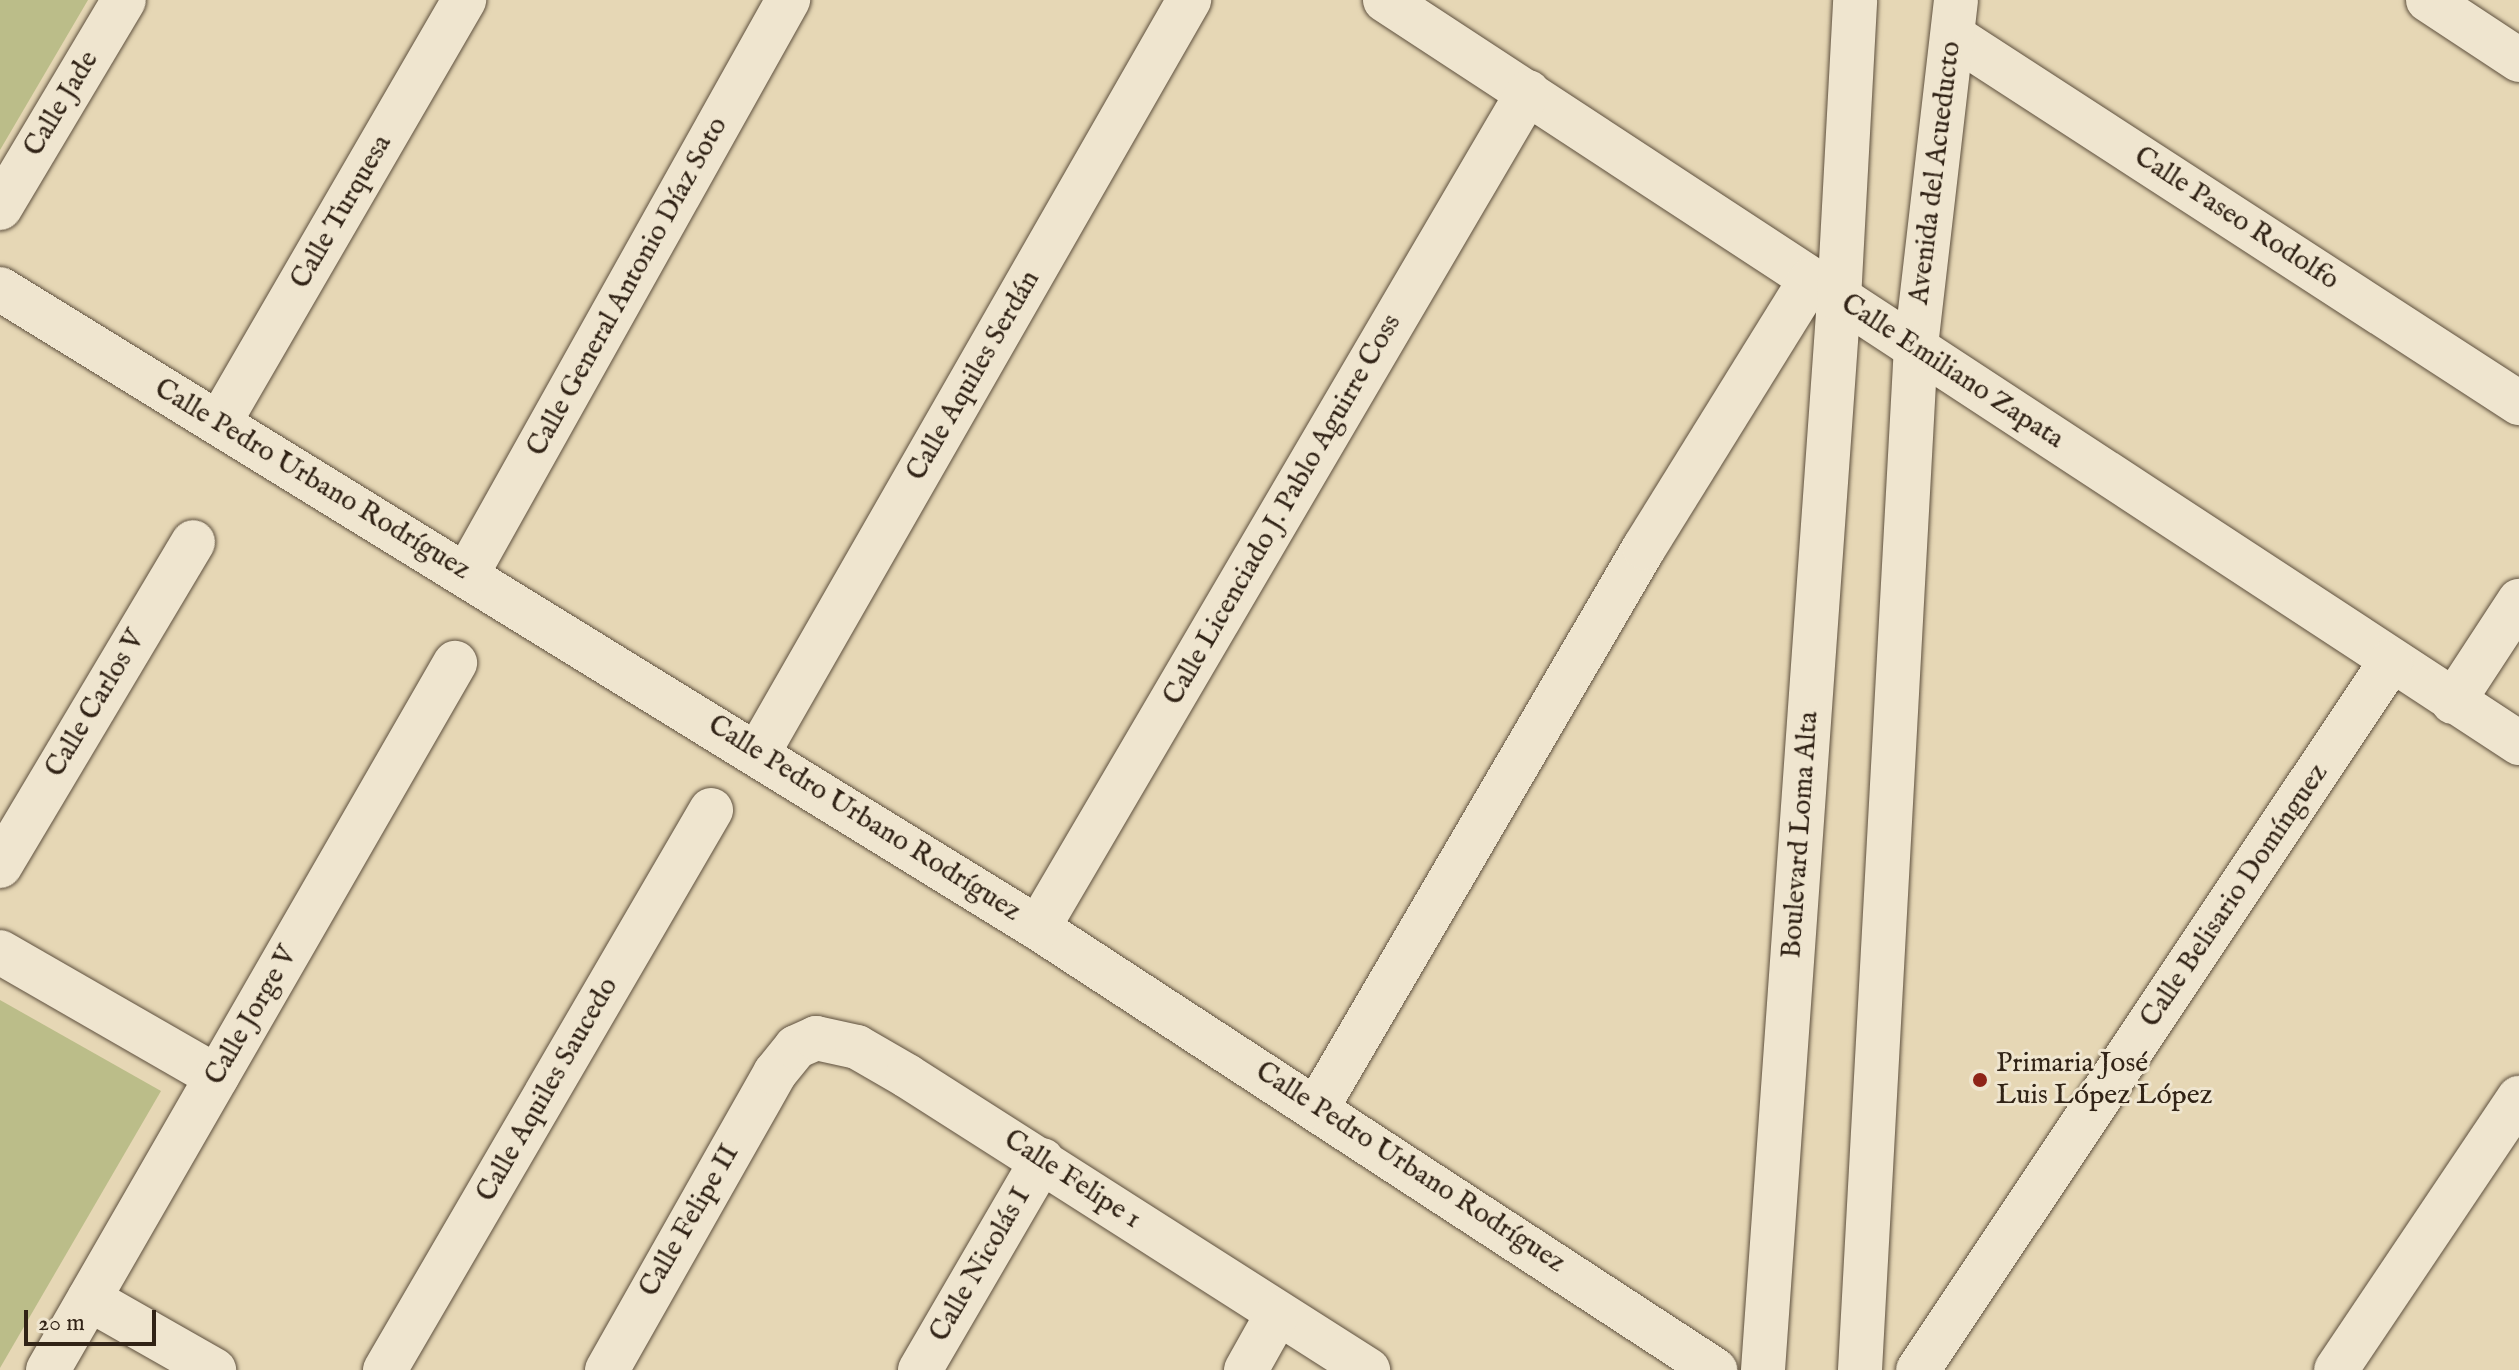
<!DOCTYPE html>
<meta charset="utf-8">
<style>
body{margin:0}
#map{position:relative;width:2519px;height:1370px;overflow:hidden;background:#e6d7b5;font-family:"IM FELL English",serif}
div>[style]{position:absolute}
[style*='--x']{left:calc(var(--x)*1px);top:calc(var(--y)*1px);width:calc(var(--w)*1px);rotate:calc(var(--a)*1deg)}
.green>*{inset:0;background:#bbbd89}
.roads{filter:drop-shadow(0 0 2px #5e503e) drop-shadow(0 0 2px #5e503e)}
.minor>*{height:44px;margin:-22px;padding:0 22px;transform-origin:22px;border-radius:22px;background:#efe5cf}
.dots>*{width:22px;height:22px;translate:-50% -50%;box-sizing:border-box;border:4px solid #efe5cf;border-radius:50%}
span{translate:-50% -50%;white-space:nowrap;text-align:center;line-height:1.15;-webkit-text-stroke:6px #efe5cf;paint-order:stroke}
.street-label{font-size:28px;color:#312316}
.poi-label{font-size:28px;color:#312316}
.left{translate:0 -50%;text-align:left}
.scale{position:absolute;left:24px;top:1310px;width:132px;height:36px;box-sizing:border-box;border:4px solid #312316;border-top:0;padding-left:10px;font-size:24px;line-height:28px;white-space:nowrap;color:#312316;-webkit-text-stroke:6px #efe5cf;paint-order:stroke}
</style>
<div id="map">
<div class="green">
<i style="clip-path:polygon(0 0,88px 0,0 150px)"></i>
<i style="clip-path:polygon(0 1000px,161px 1091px,0 1368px)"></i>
</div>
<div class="roads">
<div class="minor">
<i style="--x:1385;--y:0;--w:1356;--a:33.23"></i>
<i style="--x:2428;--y:0;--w:109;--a:33.4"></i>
<i style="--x:1953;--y:36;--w:675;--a:32.96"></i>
<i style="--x:0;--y:208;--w:242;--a:-59.2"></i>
<i style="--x:0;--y:289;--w:1219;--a:31.62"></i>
<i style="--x:1038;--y:928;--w:809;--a:33.14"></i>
<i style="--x:219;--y:423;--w:489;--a:-59.9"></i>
<i style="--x:467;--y:574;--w:658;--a:-60.78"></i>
<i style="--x:2453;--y:702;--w:121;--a:-56.8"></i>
<i style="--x:758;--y:753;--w:868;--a:-60.21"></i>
<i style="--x:0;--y:866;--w:377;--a:-59.2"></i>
<i style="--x:1038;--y:928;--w:969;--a:-59.62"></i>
<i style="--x:0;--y:952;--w:250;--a:29.9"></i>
<i style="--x:1318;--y:1106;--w:646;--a:-59.71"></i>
<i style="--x:1644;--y:548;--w:315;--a:-58.2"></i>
<i style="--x:89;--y:1299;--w:144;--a:29.6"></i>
<i style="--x:48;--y:1370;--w:816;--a:-60.07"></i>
<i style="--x:385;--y:1370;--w:648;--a:-59.79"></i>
<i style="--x:607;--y:1370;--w:341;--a:-60.5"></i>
<i style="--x:775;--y:1073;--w:33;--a:-51"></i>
<i style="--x:796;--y:1047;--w:22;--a:-24"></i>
<i style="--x:816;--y:1038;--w:42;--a:12.4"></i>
<i style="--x:857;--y:1047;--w:58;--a:30.1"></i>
<i style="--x:907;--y:1076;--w:547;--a:32.53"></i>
<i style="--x:920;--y:1370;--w:243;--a:-59.8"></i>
<i style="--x:1246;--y:1370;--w:65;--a:-60.7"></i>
<i style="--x:1763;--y:1370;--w:1074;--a:-85.94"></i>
<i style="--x:1839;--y:299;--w:299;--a:-86.9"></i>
<i style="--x:1860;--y:1370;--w:1026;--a:-86.87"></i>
<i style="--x:1916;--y:346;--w:348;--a:-83.4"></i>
<i style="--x:1918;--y:1370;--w:852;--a:-56.29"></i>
<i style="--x:2336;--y:1370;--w:328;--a:-56.1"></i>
</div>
</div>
<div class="dots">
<i style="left:1980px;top:1080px;background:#8f2418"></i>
</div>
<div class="street-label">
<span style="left:62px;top:104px;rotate:-59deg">Calle Jade</span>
<span style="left:1936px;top:173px;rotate:-83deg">Avenida del Acueducto</span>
<span style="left:342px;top:212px;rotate:-60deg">Calle Turquesa</span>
<span style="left:2236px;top:219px;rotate:33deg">Calle Paseo Rodolfo</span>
<span style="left:628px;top:287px;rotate:-61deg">Calle General Antonio Díaz Soto</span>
<span style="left:1952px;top:372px;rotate:33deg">Calle Emiliano Zapata</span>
<span style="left:974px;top:376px;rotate:-60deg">Calle Aquiles Serdán</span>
<span style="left:312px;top:480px;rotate:31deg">Calle Pedro Urbano Rodríguez</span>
<span style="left:1283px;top:510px;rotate:-60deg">Calle Licenciado J. Pablo Aguirre Coss</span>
<span style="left:96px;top:704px;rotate:-59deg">Calle Carlos V</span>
<span style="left:864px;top:819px;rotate:32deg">Calle Pedro Urbano Rodríguez</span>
<span style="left:1801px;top:835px;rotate:-86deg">Boulevard Loma Alta</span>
<span style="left:2235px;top:896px;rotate:-56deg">Calle Belisario Domínguez</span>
<span style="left:252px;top:1016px;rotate:-60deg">Calle Jorge V</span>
<span style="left:548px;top:1090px;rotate:-60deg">Calle Aquiles Saucedo</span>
<span style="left:1410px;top:1168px;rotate:33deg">Calle Pedro Urbano Rodríguez</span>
<span style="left:1072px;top:1180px;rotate:33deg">Calle Felipe 1</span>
<span style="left:690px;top:1221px;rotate:-60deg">Calle Felipe II</span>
<span style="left:981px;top:1265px;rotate:-60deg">Calle Nicolás I</span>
</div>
<div class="poi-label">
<span class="left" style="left:1996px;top:1080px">Primaria José<br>Luis López López</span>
</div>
<div class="scale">20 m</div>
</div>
